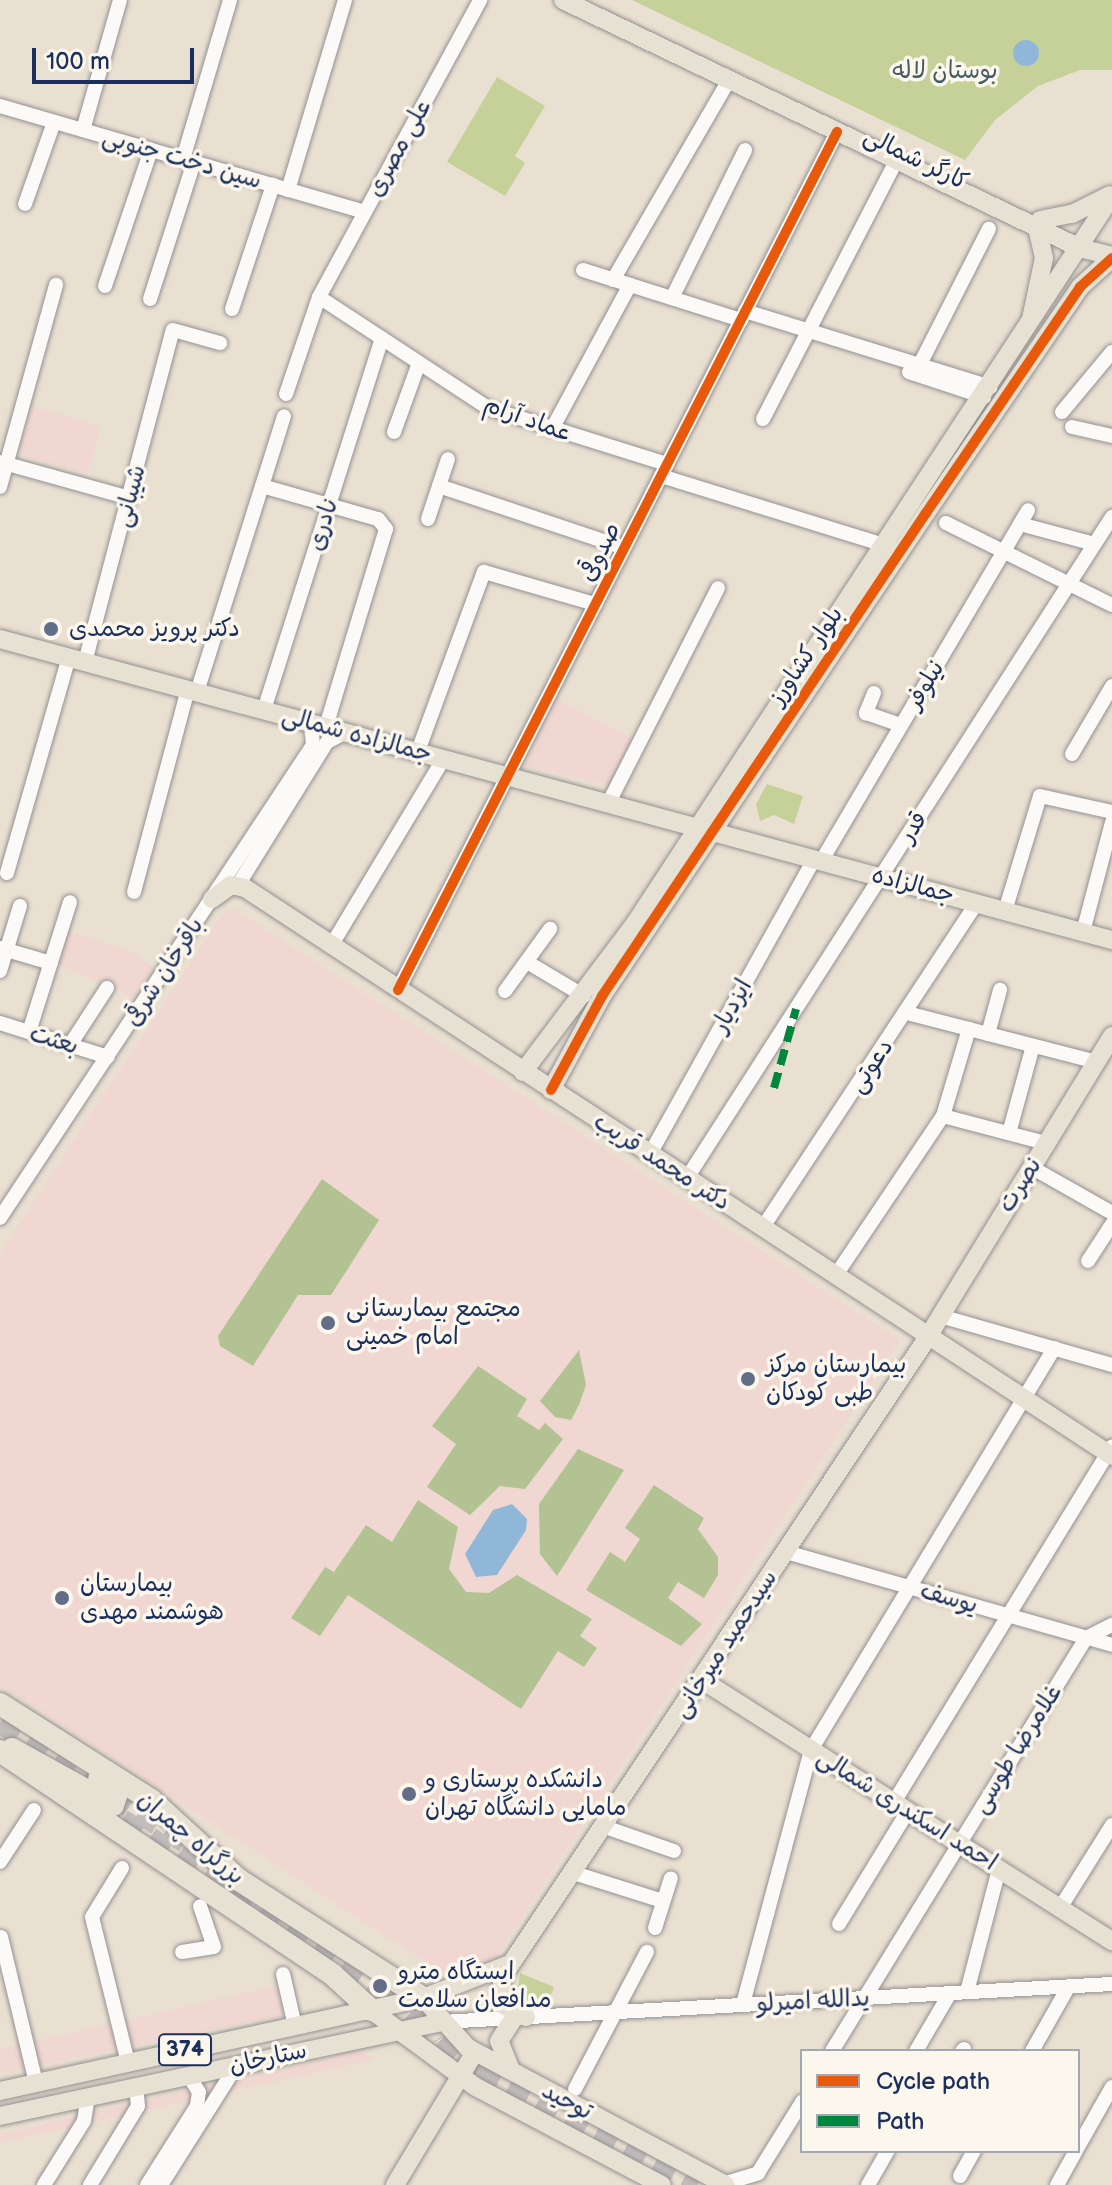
<!DOCTYPE html>
<meta charset="utf-8">
<style>
body{margin:0}
#map{position:relative;width:1112px;height:2185px;overflow:hidden;background:#eae0d2;font-family:"Balsamiq Sans","Playpen Sans Arabic",sans-serif}
div>[style]{position:absolute}
[style*='--x']{left:calc(var(--x)*1px);top:calc(var(--y)*1px);width:calc(var(--w)*1px);rotate:calc(var(--a)*1deg)}
.built>*{inset:0;background:#f1d7d1;transform-origin:0 0}
.green>*{inset:0;background:#c5d199}
.forest>*{inset:0;background:#b2c293}
.water>*{inset:0;background:#90b7d8}
.round{border-radius:50%}
.highway-tunnel>*{height:22px;margin-top:-11px;transform-origin:0;background:repeating-linear-gradient(90deg,#c1bdbb 0 22px,transparent 0 33px)}
.roads{filter:drop-shadow(0 0 2px #939192) drop-shadow(0 0 2px #939192)}
.minor>*{height:14px;margin:-7px;padding:0 7px;transform-origin:7px;border-radius:7px;background:#fcfaf8}
.major>*{height:18px;margin:-9px;padding:0 9px;transform-origin:9px;border-radius:9px;background:#e7e1d4}
.highway>*{height:22px;margin:-11px;padding:0 11px;transform-origin:11px;border-radius:11px;background:#e7e1d4}
.quiet>*{height:8px;margin-top:-4px;transform-origin:0;background:repeating-linear-gradient(90deg,#00873e 0 16px,transparent 0 24px)}
.cycleway>*{height:10px;margin:-5px;padding:0 5px;transform-origin:5px;border-radius:5px;background:#e8590c}
.dots>*{width:22px;height:22px;translate:-50% -50%;box-sizing:border-box;border:4px solid #fbf7ec;border-radius:50%}
span{translate:-50% -50%;white-space:nowrap;text-align:center;line-height:1.15;-webkit-text-stroke:7px #fbf7ec;paint-order:stroke}
.shield-label span{padding:2px 6px;background:#fbf7ec;border:2px solid;border-radius:6px;-webkit-text-stroke-width:0}
.shield-label{font-size:22px;color:#1b2f5e;font-weight:700}
.park-label{font-size:24px;color:#455c62}
.street-label{font-size:24px;color:#1b2f5e}
.poi-label{font-size:24px;color:#1b2f5e}
.left{translate:0 -50%;text-align:left}
.legend{position:absolute;left:800px;top:2049px;width:280px;height:104px;box-sizing:border-box;background:#fbf7ec;border:2px solid #a1a7b3;margin:0;padding:10px 14px;list-style:none;font-size:24px;color:#1b2f5e}
.legend li{display:flex;align-items:center;gap:16px;height:40px}
.legend b{width:40px;border:2px solid #a1a7b3}
.scale{position:absolute;left:32px;top:48px;width:162px;height:36px;box-sizing:border-box;border:4px solid #1b2f5e;border-top:0;padding-left:10px;font-size:24px;line-height:28px;white-space:nowrap;color:#1b2f5e;-webkit-text-stroke:6px #fbf7ec;paint-order:stroke}
</style>
<div id="map">
<div class="built">
<i style="left:32px;top:407px;width:71px;height:50px;rotate:15deg"></i>
<i style="clip-path:polygon(554px 698px,636px 740px,612px 786px,524px 766px)"></i>
<i style="clip-path:polygon(234px 909px,900px 1340px,492px 1963px,443px 1973px,0 1685px,0 1254px,224px 911px)"></i>
<i style="clip-path:polygon(67px 931px,127px 949px,153px 967px,133px 997px,57px 964px)"></i>
<i style="clip-path:polygon(276px 1986px,284px 2015px,0 2073px,0 2049px)"></i>
<i style="clip-path:polygon(359px 2051px,376px 2059px,0 2143px,0 2134px)"></i>
</div>
<div class="green">
<i style="clip-path:polygon(632px 0,1112px 0,1112px 70px,1080px 70px,1038px 86px,995px 120px,965px 160px)"></i>
<i style="clip-path:polygon(497px 77px,545px 106px,515px 156px,525px 163px,505px 196px,447px 162px)"></i>
<i style="clip-path:polygon(767px 784px,803px 796px,794px 824px,774px 815px,760px 821px,756px 804px)"></i>
<i style="clip-path:polygon(520px 1973px,554px 1987px,548px 2003px,516px 2002px)"></i>
</div>
<div class="forest">
<i style="clip-path:polygon(322px 1179px,379px 1220px,331px 1295px,298px 1295px,253px 1366px,220px 1346px,218px 1336px)"></i>
<i style="clip-path:polygon(579px 1350px,586px 1385px,579px 1405px,571px 1420px,555px 1417px,540px 1401px)"></i>
<i style="clip-path:polygon(478px 1366px,527px 1399px,517px 1416px,539px 1430px,545px 1423px,563px 1439px,525px 1489px,500px 1486px,470px 1515px,427px 1487px,456px 1444px,432px 1426px)"></i>
<i style="clip-path:polygon(578px 1449px,624px 1470px,557px 1576px,540px 1554px,539px 1504px)"></i>
<i style="clip-path:polygon(654px 1485px,704px 1518px,698px 1529px,718px 1557px,718px 1575px,704px 1598px,678px 1582px,668px 1598px,702px 1624px,681px 1646px,586px 1590px,610px 1552px,625px 1562px,640px 1539px,625px 1528px)"></i>
<i style="clip-path:polygon(418px 1500px,458px 1527px,449px 1569px,466px 1592px,489px 1593px,517px 1575px,592px 1619px,580px 1636px,597px 1648px,584px 1667px,558px 1651px,521px 1709px,348px 1595px,320px 1636px,291px 1618px,325px 1567px,334px 1572px,366px 1525px,392px 1542px)"></i>
</div>
<div class="water">
<i class="round" style="left:1013px;top:40px;width:26px;height:26px"></i>
<i style="clip-path:polygon(512px 1504px,527px 1519px,526px 1530px,497px 1575px,476px 1577px,465px 1554px,493px 1510px)"></i>
</div>
<div class="highway-tunnel">
<i style="--x:0;--y:1723;--w:234;--a:32.8"></i>
<i style="--x:122;--y:1820;--w:315;--a:32.9"></i>
<i style="--x:386;--y:1991;--w:62;--a:48.3"></i>
<i style="--x:425;--y:2008;--w:34;--a:58"></i>
<i style="--x:443;--y:2037;--w:50;--a:41.7"></i>
<i style="--x:480;--y:2070;--w:246;--a:27.8"></i>
</div>
<div class="roads">
<div class="minor">
<i style="--x:0;--y:106;--w:379;--a:16.2"></i>
<i style="--x:83;--y:130;--w:135;--a:-74.1"></i>
<i style="--x:183;--y:159;--w:166;--a:-73.5"></i>
<i style="--x:288;--y:190;--w:198;--a:-73.3"></i>
<i style="--x:25;--y:204;--w:87;--a:-70.5"></i>
<i style="--x:583;--y:270;--w:166;--a:17.6"></i>
<i style="--x:613;--y:280;--w:231;--a:-59.9"></i>
<i style="--x:105;--y:286;--w:144;--a:-71.3"></i>
<i style="--x:319;--y:297;--w:202;--a:33.3"></i>
<i style="--x:488;--y:408;--w:188;--a:17.4"></i>
<i style="--x:672;--y:298;--w:165;--a:-63.7"></i>
<i style="--x:150;--y:299;--w:144;--a:-72.2"></i>
<i style="--x:232;--y:309;--w:131;--a:-71.7"></i>
<i style="--x:745;--y:311;--w:257;--a:17.2"></i>
<i style="--x:909;--y:372;--w:79;--a:18.4"></i>
<i style="--x:915;--y:374;--w:163;--a:-63"></i>
<i style="--x:286;--y:394;--w:102;--a:-71.2"></i>
<i style="--x:319;--y:297;--w:338;--a:-61.5"></i>
<i style="--x:1062;--y:412;--w:78;--a:-50.2"></i>
<i style="--x:763;--y:419;--w:290;--a:-62.7"></i>
<i style="--x:1072;--y:427;--w:41;--a:12.7"></i>
<i style="--x:552;--y:429;--w:164;--a:-61.6"></i>
<i style="--x:394;--y:432;--w:73;--a:-70.1"></i>
<i style="--x:0;--y:462;--w:135;--a:15.5"></i>
<i style="--x:661;--y:476;--w:237;--a:17.2"></i>
<i style="--x:262;--y:486;--w:121;--a:15.9"></i>
<i style="--x:378;--y:519;--w:13;--a:51"></i>
<i style="--x:386;--y:529;--w:206;--a:106.9"></i>
<i style="--x:439;--y:486;--w:195;--a:18.5"></i>
<i style="--x:0;--y:487;--w:210;--a:-74.5"></i>
<i style="--x:428;--y:519;--w:63;--a:-71.6"></i>
<i style="--x:946;--y:523;--w:185;--a:26.3"></i>
<i style="--x:1020;--y:524;--w:77;--a:15.1"></i>
<i style="--x:85;--y:662;--w:343;--a:-75.2"></i>
<i style="--x:173;--y:330;--w:49;--a:15.5"></i>
<i style="--x:197;--y:692;--w:289;--a:-72.5"></i>
<i style="--x:874;--y:693;--w:22;--a:112"></i>
<i style="--x:866;--y:713;--w:37;--a:19"></i>
<i style="--x:264;--y:710;--w:390;--a:-72.4"></i>
<i style="--x:418;--y:751;--w:191;--a:-69.8"></i>
<i style="--x:484;--y:572;--w:116;--a:16.1"></i>
<i style="--x:1072;--y:754;--w:79;--a:-59.5"></i>
<i style="--x:609;--y:802;--w:240;--a:-63"></i>
<i style="--x:822;--y:860;--w:406;--a:-59.5"></i>
<i style="--x:7;--y:873;--w:225;--a:-74"></i>
<i style="--x:238;--y:885;--w:168;--a:-58.1"></i>
<i style="--x:327;--y:742;--w:21;--a:-28"></i>
<i style="--x:134;--y:892;--w:210;--a:-75.1"></i>
<i style="--x:1005;--y:911;--w:120;--a:-73.1"></i>
<i style="--x:1040;--y:796;--w:74;--a:12.5"></i>
<i style="--x:1083;--y:932;--w:114;--a:-75.2"></i>
<i style="--x:331;--y:946;--w:219;--a:-59"></i>
<i style="--x:0;--y:948;--w:53;--a:16.4"></i>
<i style="--x:527;--y:962;--w:66;--a:30.8"></i>
<i style="--x:0;--y:971;--w:68;--a:-72.9"></i>
<i style="--x:398;--y:990;--w:964;--a:-62.9"></i>
<i style="--x:505;--y:991;--w:77;--a:-54"></i>
<i style="--x:907;--y:1013;--w:195;--a:14.5"></i>
<i style="--x:0;--y:1023;--w:113;--a:17.5"></i>
<i style="--x:29;--y:1032;--w:136;--a:-72.5"></i>
<i style="--x:988;--y:1034;--w:46;--a:-74.7"></i>
<i style="--x:70;--y:1045;--w:68;--a:-57"></i>
<i style="--x:943;--y:1116;--w:106;--a:14.7"></i>
<i style="--x:1009;--y:1133;--w:90;--a:-74.6"></i>
<i style="--x:650;--y:1154;--w:338;--a:-60.9"></i>
<i style="--x:1031;--y:1167;--w:93;--a:29.6"></i>
<i style="--x:687;--y:1178;--w:786;--a:-57.26"></i>
<i style="--x:0;--y:1218;--w:567;--a:-56.51"></i>
<i style="--x:313;--y:745;--w:23;--a:-95"></i>
<i style="--x:763;--y:1227;--w:388;--a:-56.6"></i>
<i style="--x:1088;--y:1261;--w:44;--a:-57"></i>
<i style="--x:836;--y:1275;--w:192;--a:-56.1"></i>
<i style="--x:943;--y:1116;--w:91;--a:-73.4"></i>
<i style="--x:940;--y:1316;--w:179;--a:15.9"></i>
<i style="--x:786;--y:1552;--w:339;--a:15.9"></i>
<i style="--x:894;--y:1802;--w:417;--a:-58.5"></i>
<i style="--x:605;--y:1827;--w:73;--a:19.2"></i>
<i style="--x:0;--y:1862;--w:62;--a:-56.8"></i>
<i style="--x:122;--y:1868;--w:57;--a:121.5"></i>
<i style="--x:92;--y:1917;--w:150;--a:76.1"></i>
<i style="--x:574;--y:1873;--w:93;--a:17.5"></i>
<i style="--x:1060;--y:1908;--w:98;--a:-57.9"></i>
<i style="--x:839;--y:1924;--w:132;--a:-58.6"></i>
<i style="--x:655;--y:1928;--w:52;--a:-72.3"></i>
<i style="--x:1;--y:1937;--w:150;--a:76.5"></i>
<i style="--x:182;--y:1952;--w:32;--a:-9"></i>
<i style="--x:214;--y:1947;--w:43;--a:-108.9"></i>
<i style="--x:283;--y:1974;--w:53;--a:77"></i>
<i style="--x:967;--y:1992;--w:127;--a:-75.4"></i>
<i style="--x:743;--y:2004;--w:263;--a:-75"></i>
<i style="--x:811;--y:1750;--w:470;--a:-58.8"></i>
<i style="--x:442;--y:2022;--w:671;--a:-3.25"></i>
<i style="--x:832;--y:2051;--w:485;--a:-58.4"></i>
<i style="--x:1086;--y:1638;--w:29;--a:-27"></i>
<i style="--x:916;--y:2051;--w:67;--a:-59.6"></i>
<i style="--x:962;--y:2051;--w:3;--a:-45"></i>
<i style="--x:1032;--y:2051;--w:75;--a:-60.4"></i>
<i style="--x:575;--y:2089;--w:155;--a:-62.3"></i>
<i style="--x:1078;--y:2147;--w:69;--a:-60.5"></i>
<i style="--x:960;--y:2176;--w:29;--a:-61"></i>
<i style="--x:723;--y:2184;--w:37;--a:-17"></i>
<i style="--x:758;--y:2173;--w:84;--a:-58.2"></i>
<i style="--x:44;--y:2185;--w:75;--a:-58"></i>
<i style="--x:84;--y:2121;--w:24;--a:-81"></i>
<i style="--x:90;--y:2185;--w:92;--a:-58.7"></i>
<i style="--x:138;--y:2106;--w:20;--a:-96"></i>
<i style="--x:147;--y:2185;--w:93;--a:-57.7"></i>
<i style="--x:197;--y:2106;--w:14;--a:-82"></i>
<i style="--x:199;--y:2092;--w:20;--a:-123"></i>
<i style="--x:161;--y:2185;--w:142;--a:-57.7"></i>
<i style="--x:868;--y:2185;--w:39;--a:-60"></i>
<i style="--x:1057;--y:2185;--w:39;--a:-61"></i>
</div>
<div class="major">
<i style="--x:563;--y:0;--w:573;--a:25.63"></i>
<i style="--x:1080;--y:248;--w:33;--a:14"></i>
<i style="--x:1040;--y:220;--w:33;--a:-11"></i>
<i style="--x:1072;--y:214;--w:42;--a:-26.6"></i>
<i style="--x:1031;--y:319;--w:62;--a:-78"></i>
<i style="--x:1044;--y:258;--w:31;--a:-103"></i>
<i style="--x:0;--y:639;--w:1152;--a:15.15"></i>
<i style="--x:212;--y:899;--w:24;--a:-36"></i>
<i style="--x:231;--y:885;--w:14;--a:12"></i>
<i style="--x:245;--y:888;--w:1036;--a:33.23"></i>
<i style="--x:523;--y:1072;--w:188;--a:-53"></i>
<i style="--x:636;--y:922;--w:868;--a:-56.75"></i>
<i style="--x:551;--y:1090;--w:107;--a:-61.5"></i>
<i style="--x:602;--y:996;--w:582;--a:-56.15"></i>
<i style="--x:926;--y:513;--w:273;--a:-55.7"></i>
<i style="--x:1080;--y:287;--w:43;--a:-42.2"></i>
<i style="--x:702;--y:1680;--w:486;--a:32.5"></i>
<i style="--x:423;--y:1998;--w:67;--a:48"></i>
<i style="--x:468;--y:2048;--w:292;--a:28"></i>
<i style="--x:371;--y:2010;--w:130;--a:36.3"></i>
<i style="--x:476;--y:2087;--w:210;--a:27.8"></i>
<i style="--x:526;--y:2017;--w:30;--a:-152"></i>
<i style="--x:500;--y:2003;--w:27;--a:-84"></i>
<i style="--x:503;--y:1976;--w:770;--a:-56.39"></i>
<i style="--x:929;--y:1335;--w:351;--a:-58.5"></i>
<i style="--x:511;--y:2070;--w:31;--a:-112"></i>
<i style="--x:499;--y:2041;--w:27;--a:-57"></i>
<i style="--x:0;--y:2091;--w:433;--a:-12.4"></i>
<i style="--x:423;--y:1998;--w:90;--a:-21.4"></i>
<i style="--x:0;--y:2116;--w:452;--a:-12"></i>
<i style="--x:395;--y:2185;--w:155;--a:-59"></i>
</div>
<div class="highway">
<i style="--x:0;--y:1704;--w:179;--a:32.4"></i>
<i style="--x:151;--y:1800;--w:119;--a:42.3"></i>
<i style="--x:239;--y:1880;--w:219;--a:32.7"></i>
<i style="--x:12;--y:1749;--w:115;--a:29"></i>
<i style="--x:113;--y:1805;--w:13;--a:-72"></i>
<i style="--x:117;--y:1793;--w:23;--a:-140"></i>
<i style="--x:0;--y:1751;--w:401;--a:33.9"></i>
<i style="--x:333;--y:1975;--w:52;--a:42.6"></i>
</div>
</div>
<div class="quiet">
<i style="--x:774;--y:1088;--w:82;--a:-74.4"></i>
</div>
<div class="cycleway">
<i style="--x:398;--y:990;--w:964;--a:-62.9"></i>
<i style="--x:551;--y:1090;--w:107;--a:-61.5"></i>
<i style="--x:602;--y:996;--w:582;--a:-56.15"></i>
<i style="--x:926;--y:513;--w:273;--a:-55.7"></i>
<i style="--x:1080;--y:287;--w:43;--a:-42.2"></i>
</div>
<div class="dots">
<i style="left:51px;top:629px;background:#636d87"></i>
<i style="left:328px;top:1323px;background:#636d87"></i>
<i style="left:748px;top:1379px;background:#636d87"></i>
<i style="left:62px;top:1598px;background:#636d87"></i>
<i style="left:409px;top:1794px;background:#636d87"></i>
<i style="left:380px;top:1986px;background:#636d87"></i>
</div>
<div class="shield-label">
<span style="left:185px;top:2050px">374</span>
</div>
<div class="park-label">
<span style="left:945px;top:71px">بوستان لاله</span>
</div>
<div class="street-label">
<span style="left:399px;top:148px;rotate:-61deg">علی مصری</span>
<span style="left:182px;top:159px;rotate:16deg">سین دخت جنوبی</span>
<span style="left:916px;top:159px;rotate:26deg">کارگر شمالی</span>
<span style="left:528px;top:419px;rotate:20deg">عماد آرام</span>
<span style="left:130px;top:496px;rotate:-75deg">شیبانی</span>
<span style="left:323px;top:524px;rotate:-72deg">نادری</span>
<span style="left:600px;top:552px;rotate:-63deg">صدوقی</span>
<span style="left:806px;top:656px;rotate:-56deg">بلوار کشاورز</span>
<span style="left:925px;top:685px;rotate:-59deg">نیلوفر</span>
<span style="left:357px;top:735px;rotate:15deg">جمالزاده شمالی</span>
<span style="left:913px;top:827px;rotate:-57deg">قدر</span>
<span style="left:913px;top:885px;rotate:15deg">جمالزاده</span>
<span style="left:164px;top:972px;rotate:-57deg">باقرخان شرقی</span>
<span style="left:732px;top:1006px;rotate:-61deg">ایزدیار</span>
<span style="left:54px;top:1040px;rotate:17deg">بعثت</span>
<span style="left:871px;top:1066px;rotate:-56deg">دعوتی</span>
<span style="left:662px;top:1162px;rotate:33deg">دکتر محمد قریب</span>
<span style="left:1020px;top:1185px;rotate:-58deg">نصرت</span>
<span style="left:949px;top:1598px;rotate:16deg">یوسف</span>
<span style="left:725px;top:1644px;rotate:-57deg">سیدحمید میرخانی</span>
<span style="left:1017px;top:1749px;rotate:-58deg">غلامرضا طوسی</span>
<span style="left:907px;top:1810px;rotate:32deg">احمد اسکندری شمالی</span>
<span style="left:191px;top:1838px;rotate:40deg">بزرگراه چمران</span>
<span style="left:813px;top:2001px;rotate:-3deg">یدالله امیرلو</span>
<span style="left:268px;top:2058px;rotate:-12deg">ستارخان</span>
<span style="left:567px;top:2101px;rotate:28deg">توحید</span>
</div>
<div class="poi-label">
<span class="left" style="left:69px;top:629px">دکتر پرویز محمدی</span>
<span class="left" style="left:346px;top:1323px">مجتمع بیمارستانی<br>امام خمینی</span>
<span class="left" style="left:766px;top:1379px">بیمارستان مرکز<br>طبی کودکان</span>
<span class="left" style="left:80px;top:1598px">بیمارستان<br>هوشمند مهدی</span>
<span class="left" style="left:425px;top:1794px">دانشکده پرستاری و<br>مامایی دانشگاه تهران</span>
<span class="left" style="left:398px;top:1986px">ایستگاه مترو<br>مدافعان سلامت</span>
</div>
<ul class="legend">
<li><b style="height:10px;background:#e8590c"></b>Cycle path</li>
<li><b style="height:10px;background:#00873e"></b>Path</li>
</ul>
<div class="scale">100 m</div>
</div>
